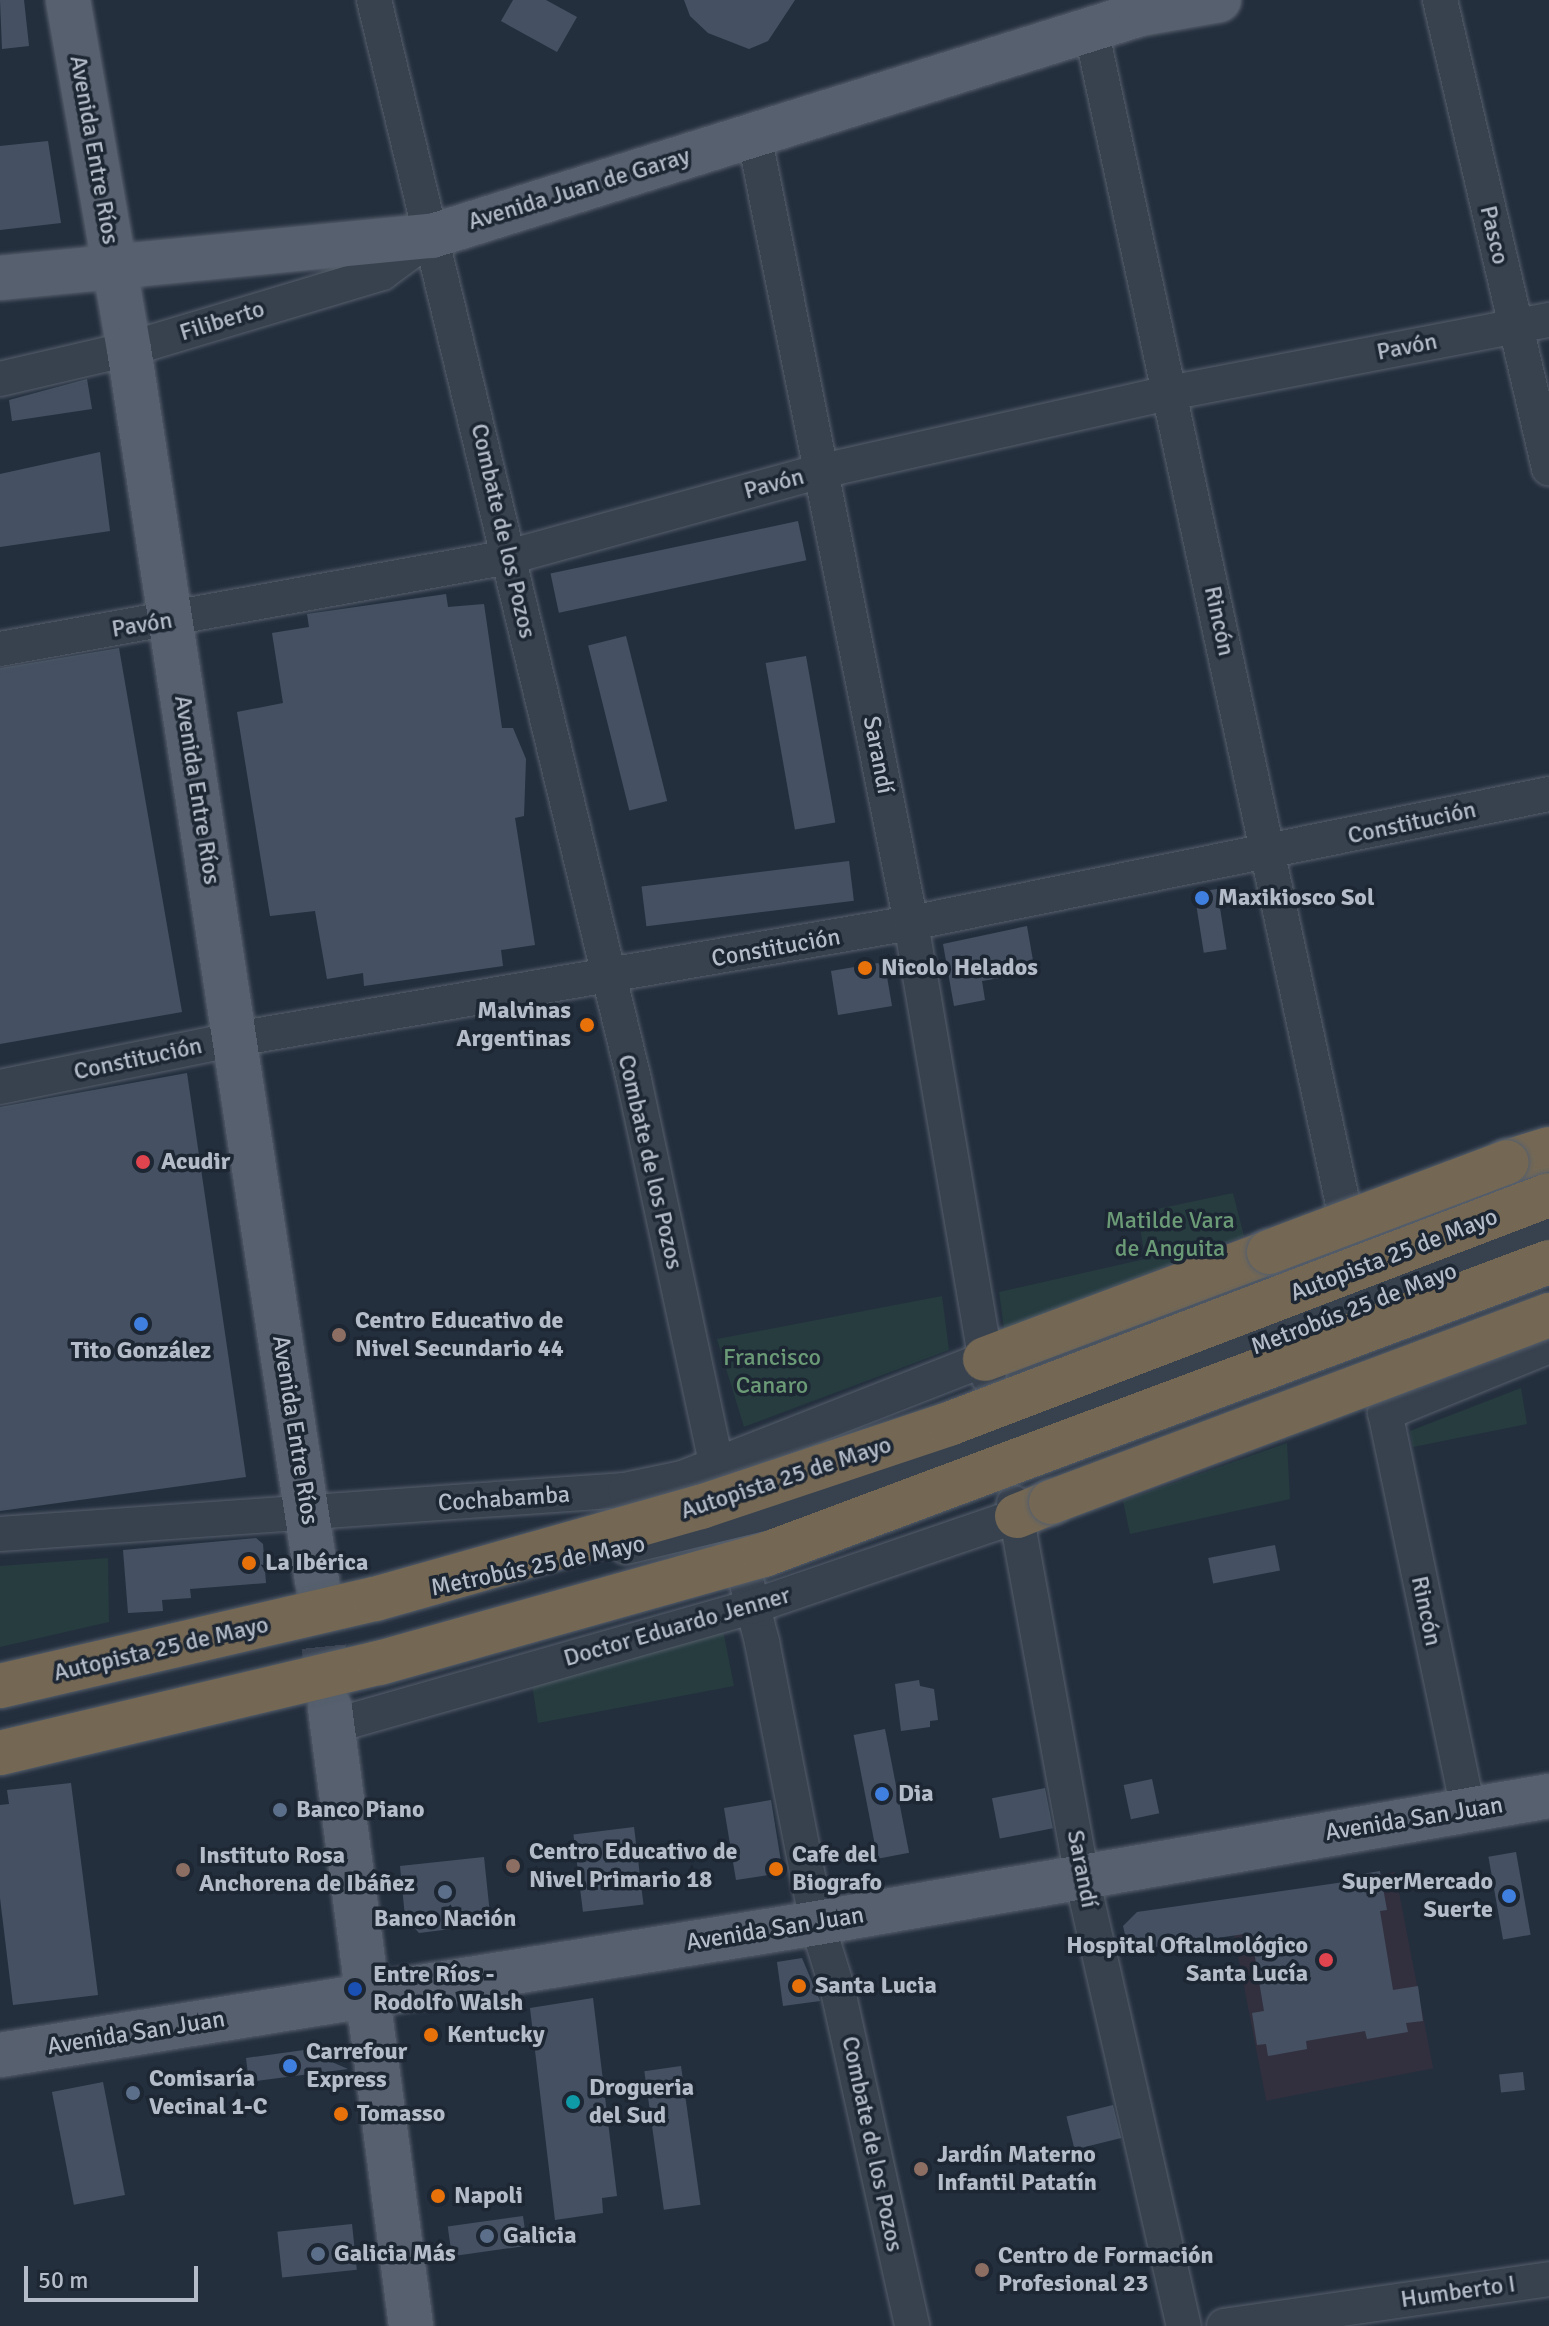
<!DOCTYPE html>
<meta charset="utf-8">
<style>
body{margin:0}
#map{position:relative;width:1549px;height:2326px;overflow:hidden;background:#242f3e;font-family:Signika,sans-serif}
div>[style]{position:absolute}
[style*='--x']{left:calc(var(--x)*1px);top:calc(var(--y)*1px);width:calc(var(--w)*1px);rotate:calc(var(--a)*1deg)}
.medical>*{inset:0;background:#32303f;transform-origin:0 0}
.green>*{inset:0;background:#263c3f}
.building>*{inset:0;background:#455162;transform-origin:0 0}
.major-tunnel>*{height:44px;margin-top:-22px;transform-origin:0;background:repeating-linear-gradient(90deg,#3a4453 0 44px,transparent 0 66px)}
.roads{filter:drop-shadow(0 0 2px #565f6c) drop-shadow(0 0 2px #565f6c)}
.minor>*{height:34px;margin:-17px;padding:0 17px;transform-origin:17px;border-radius:17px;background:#38414e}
.major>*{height:44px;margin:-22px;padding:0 22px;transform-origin:22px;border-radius:22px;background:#56606e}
.highway>*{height:44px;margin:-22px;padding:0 22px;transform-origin:22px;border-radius:22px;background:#746855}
.bridges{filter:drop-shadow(0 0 2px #565f6c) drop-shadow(0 0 2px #565f6c)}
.minor-bridge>*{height:34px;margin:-17px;padding:0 17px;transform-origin:17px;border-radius:17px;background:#38414e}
.highway-bridge>*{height:44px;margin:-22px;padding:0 22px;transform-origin:22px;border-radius:22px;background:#746855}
.dots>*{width:22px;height:22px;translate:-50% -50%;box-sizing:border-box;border:4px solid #1d2633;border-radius:50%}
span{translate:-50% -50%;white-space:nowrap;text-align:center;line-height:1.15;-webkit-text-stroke:7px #1d2633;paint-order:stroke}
.street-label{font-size:24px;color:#b4bcc9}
.poi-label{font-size:24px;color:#b4bcc9;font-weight:700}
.left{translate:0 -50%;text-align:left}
.right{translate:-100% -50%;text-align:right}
.park-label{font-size:24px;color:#6b9a76}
.scale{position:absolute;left:24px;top:2266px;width:174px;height:36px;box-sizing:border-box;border:4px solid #b4bcc9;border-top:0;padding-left:10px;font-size:24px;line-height:28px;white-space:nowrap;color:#b4bcc9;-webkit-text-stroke:6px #1d2633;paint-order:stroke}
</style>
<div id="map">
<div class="medical">
<i style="left:1395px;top:1872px;width:200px;height:170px;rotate:79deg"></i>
</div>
<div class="green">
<i style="clip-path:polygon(1233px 1193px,1244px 1236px,1004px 1329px,999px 1292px,1145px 1259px,1138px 1213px)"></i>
<i style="clip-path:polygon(942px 1296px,949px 1350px,744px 1427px,717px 1339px)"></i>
<i style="clip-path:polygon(1521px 1388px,1527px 1424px,1413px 1447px,1410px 1431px)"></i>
<i style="clip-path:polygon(1287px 1443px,1290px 1499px,1130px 1534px,1123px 1501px)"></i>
<i style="clip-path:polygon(108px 1558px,109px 1622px,0 1647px,0 1566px)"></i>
<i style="clip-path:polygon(723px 1630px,734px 1686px,538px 1723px,532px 1684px)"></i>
</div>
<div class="building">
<i style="clip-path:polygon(0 0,24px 0,29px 46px,2px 49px)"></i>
<i style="clip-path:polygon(513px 0,546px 0,577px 17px,557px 52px,501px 21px)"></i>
<i style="clip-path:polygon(684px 0,795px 0,768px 41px,749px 49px,708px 33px,690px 16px)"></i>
<i style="clip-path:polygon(48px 141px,61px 223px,0 230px,0 146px)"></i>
<i style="clip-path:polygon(87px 379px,92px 409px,12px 421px,9px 400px)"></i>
<i style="clip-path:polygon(100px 452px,110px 531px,0 547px,0 474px)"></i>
<i style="left:798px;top:521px;width:40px;height:253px;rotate:78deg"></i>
<i style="clip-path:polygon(446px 594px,448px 607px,484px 604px,502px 728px,513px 728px,526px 759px,524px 816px,515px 818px,535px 945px,501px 950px,503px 966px,364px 986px,363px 973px,327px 979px,315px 911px,270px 916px,237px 712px,283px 703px,272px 633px,309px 627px,307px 614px)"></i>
<i style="left:626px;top:636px;width:170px;height:39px;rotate:76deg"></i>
<i style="clip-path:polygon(119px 648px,182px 1012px,0 1044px,0 668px)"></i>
<i style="left:806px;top:656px;width:169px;height:41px;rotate:80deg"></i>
<i style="left:849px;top:861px;width:40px;height:209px;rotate:83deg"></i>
<i style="left:1217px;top:889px;width:61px;height:23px;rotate:81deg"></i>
<i style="clip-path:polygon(1027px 926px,1035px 972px,982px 981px,985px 1000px,954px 1006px,943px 944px)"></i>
<i style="clip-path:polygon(878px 963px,886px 971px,892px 1006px,838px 1015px,831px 971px)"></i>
<i style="clip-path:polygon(187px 1073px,246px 1477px,0 1511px,0 1107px)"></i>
<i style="clip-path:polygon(256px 1538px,263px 1544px,266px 1583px,190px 1589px,191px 1598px,162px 1600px,163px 1611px,128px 1613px,123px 1550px)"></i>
<i style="left:1275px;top:1545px;width:26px;height:68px;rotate:79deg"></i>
<i style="clip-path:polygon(919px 1680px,920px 1686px,934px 1689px,938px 1720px,930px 1721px,930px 1727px,901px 1731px,895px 1684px)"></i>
<i style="left:885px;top:1729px;width:126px;height:32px;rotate:79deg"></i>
<i style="left:1152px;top:1779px;width:35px;height:29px;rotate:78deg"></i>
<i style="clip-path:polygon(71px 1783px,98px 1995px,13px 2005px,0 1898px,0 1805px,9px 1804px,7px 1790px)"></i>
<i style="left:1045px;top:1788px;width:41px;height:54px;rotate:79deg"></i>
<i style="clip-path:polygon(771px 1800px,782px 1868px,775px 1874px,736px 1880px,724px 1808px)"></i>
<i style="left:634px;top:1827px;width:78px;height:61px;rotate:83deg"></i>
<i style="left:1516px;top:1852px;width:84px;height:28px;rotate:80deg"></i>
<i style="clip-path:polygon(484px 1857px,491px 1924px,419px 1933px,405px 1917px,400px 1866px)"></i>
<i style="clip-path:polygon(1380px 1871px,1387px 1910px,1380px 1911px,1393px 1990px,1418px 1986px,1423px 2021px,1406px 2023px,1408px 2032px,1367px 2039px,1365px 2031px,1306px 2041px,1307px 2049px,1268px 2056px,1266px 2044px,1257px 2045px,1252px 2013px,1264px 2011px,1251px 1933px,1129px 1951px,1123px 1926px,1137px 1912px,1351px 1881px,1350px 1876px)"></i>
<i style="clip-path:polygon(802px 1958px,820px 2001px,783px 2006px,777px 1962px)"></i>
<i style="clip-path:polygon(593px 1998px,617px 2196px,602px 2198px,603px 2213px,555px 2220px,530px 2008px)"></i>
<i style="clip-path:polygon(304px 2050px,348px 2069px,249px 2082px,246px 2058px)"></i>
<i style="left:681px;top:2066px;width:140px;height:37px;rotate:82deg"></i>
<i style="left:1523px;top:2072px;width:18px;height:24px;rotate:84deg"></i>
<i style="left:103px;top:2082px;width:115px;height:52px;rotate:79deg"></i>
<i style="left:1113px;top:2105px;width:34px;height:48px;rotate:76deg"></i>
<i style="left:523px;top:2216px;width:30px;height:76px;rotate:82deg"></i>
<i style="left:352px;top:2224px;width:46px;height:75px;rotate:84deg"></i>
</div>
<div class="major-tunnel">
<i style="--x:317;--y:1581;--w:128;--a:84.2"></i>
</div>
<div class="roads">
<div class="minor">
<i style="--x:374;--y:0;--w:1111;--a:76.46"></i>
<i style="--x:634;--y:1080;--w:393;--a:77.9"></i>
<i style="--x:716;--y:1464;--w:184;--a:75.5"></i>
<i style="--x:762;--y:1642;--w:286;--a:78.9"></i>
<i style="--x:817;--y:1923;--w:71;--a:72.8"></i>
<i style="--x:838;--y:1991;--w:343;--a:77.5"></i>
<i style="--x:1440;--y:0;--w:481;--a:76.9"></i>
<i style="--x:1091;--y:29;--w:1212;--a:77.9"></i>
<i style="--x:754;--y:135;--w:803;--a:78.73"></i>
<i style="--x:911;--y:923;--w:461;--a:80.3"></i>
<i style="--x:0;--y:379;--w:132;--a:-13.1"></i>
<i style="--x:129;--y:349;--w:264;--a:-16.7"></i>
<i style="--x:382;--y:273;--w:62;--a:-36.5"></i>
<i style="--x:0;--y:649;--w:517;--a:-10.25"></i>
<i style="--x:509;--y:557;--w:325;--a:-15.4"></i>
<i style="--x:822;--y:471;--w:356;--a:-12.7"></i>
<i style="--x:1169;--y:393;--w:387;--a:-10.9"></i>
<i style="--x:0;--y:1087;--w:241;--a:-11.5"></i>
<i style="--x:236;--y:1039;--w:685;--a:-9.75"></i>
<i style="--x:911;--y:923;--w:651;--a:-11.43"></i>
<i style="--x:1014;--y:1503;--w:381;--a:79.7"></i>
<i style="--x:1082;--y:1878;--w:459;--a:77.2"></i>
<i style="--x:0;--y:1534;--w:627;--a:-4.03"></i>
<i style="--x:625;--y:1490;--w:58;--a:-11.9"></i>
<i style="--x:682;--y:1478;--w:326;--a:-21.4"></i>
<i style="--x:333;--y:1726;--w:435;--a:-15.9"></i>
<i style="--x:751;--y:1607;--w:281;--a:-18.9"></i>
<i style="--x:1468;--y:1809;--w:405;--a:-101.8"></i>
<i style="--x:1385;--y:1413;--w:177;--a:-22.2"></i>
<i style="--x:1224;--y:2326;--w:328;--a:-8.2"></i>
</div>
<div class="major">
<i style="--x:68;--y:0;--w:354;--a:80.1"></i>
<i style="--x:129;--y:349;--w:1246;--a:81.32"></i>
<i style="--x:0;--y:278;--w:434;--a:-5.6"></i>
<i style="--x:432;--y:236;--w:742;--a:-17.41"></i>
<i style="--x:1140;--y:14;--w:80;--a:-10"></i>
<i style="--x:330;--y:1708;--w:623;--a:82.53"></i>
<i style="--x:0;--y:2055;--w:828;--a:-9.18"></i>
<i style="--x:817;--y:1923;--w:743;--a:-9.84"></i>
</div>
<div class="highway">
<i style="--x:1507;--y:1162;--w:44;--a:-17.2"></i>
<i style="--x:985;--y:1359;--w:303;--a:-20.6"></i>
<i style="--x:1017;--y:1516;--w:37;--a:-22"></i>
</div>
</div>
<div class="bridges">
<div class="minor-bridge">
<i style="--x:626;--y:1547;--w:175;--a:-13.6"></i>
<i style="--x:796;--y:1506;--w:164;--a:-17.8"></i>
<i style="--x:952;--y:1456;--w:218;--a:-19"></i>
<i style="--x:1158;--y:1385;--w:419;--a:-21.1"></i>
</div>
<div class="highway-bridge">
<i style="--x:1269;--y:1252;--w:254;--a:-20.7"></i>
<i style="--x:1051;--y:1502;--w:532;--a:-20.58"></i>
<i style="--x:0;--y:1686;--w:385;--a:-13.1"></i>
<i style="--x:375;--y:1599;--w:339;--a:-15.8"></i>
<i style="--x:701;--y:1507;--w:262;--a:-18.5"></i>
<i style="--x:949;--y:1424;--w:642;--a:-20.89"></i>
<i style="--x:0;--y:1753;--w:390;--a:-13.4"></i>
<i style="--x:379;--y:1663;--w:400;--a:-15.7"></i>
<i style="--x:764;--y:1555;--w:838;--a:-20.47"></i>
</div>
</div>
<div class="dots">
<i style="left:1202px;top:898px;background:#3f7fe0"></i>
<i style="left:865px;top:968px;background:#e8710a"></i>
<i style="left:587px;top:1025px;background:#e8710a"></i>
<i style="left:143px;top:1162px;background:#e0444e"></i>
<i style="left:141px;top:1324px;background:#3f7fe0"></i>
<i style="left:339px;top:1335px;background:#8d6e63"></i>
<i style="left:249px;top:1563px;background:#e8710a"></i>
<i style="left:882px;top:1794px;background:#3f7fe0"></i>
<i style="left:280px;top:1810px;background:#5c6f8a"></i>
<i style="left:513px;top:1866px;background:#8d6e63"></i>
<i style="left:776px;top:1869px;background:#e8710a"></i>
<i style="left:183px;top:1870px;background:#8d6e63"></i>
<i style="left:445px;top:1892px;background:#5c6f8a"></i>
<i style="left:1509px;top:1896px;background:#3f7fe0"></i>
<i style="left:1326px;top:1960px;background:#e0444e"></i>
<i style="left:799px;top:1986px;background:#e8710a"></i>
<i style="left:355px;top:1989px;background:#1a4fb4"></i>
<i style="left:431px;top:2035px;background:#e8710a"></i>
<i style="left:290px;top:2066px;background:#3f7fe0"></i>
<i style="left:133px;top:2093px;background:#5c6f8a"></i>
<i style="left:573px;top:2102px;background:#0f9aa8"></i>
<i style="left:341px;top:2114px;background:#e8710a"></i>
<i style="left:921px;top:2169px;background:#8d6e63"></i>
<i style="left:438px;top:2196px;background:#e8710a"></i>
<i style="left:487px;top:2236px;background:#5c6f8a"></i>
<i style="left:318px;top:2254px;background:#5c6f8a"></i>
<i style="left:982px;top:2270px;background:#8d6e63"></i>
</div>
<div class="street-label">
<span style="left:94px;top:150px;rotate:80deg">Avenida Entre Ríos</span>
<span style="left:579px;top:189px;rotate:-17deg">Avenida Juan de Garay</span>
<span style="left:1494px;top:235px;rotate:77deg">Pasco</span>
<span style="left:222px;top:321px;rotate:-17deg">Filiberto</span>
<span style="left:1407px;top:347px;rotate:-11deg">Pavón</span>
<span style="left:774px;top:484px;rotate:-15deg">Pavón</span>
<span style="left:503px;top:531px;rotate:77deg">Combate de los Pozos</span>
<span style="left:1219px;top:621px;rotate:78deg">Rincón</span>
<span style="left:142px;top:625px;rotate:-9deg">Pavón</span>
<span style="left:878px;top:755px;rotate:79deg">Sarandí</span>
<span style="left:197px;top:790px;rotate:81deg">Avenida Entre Ríos</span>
<span style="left:1412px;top:823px;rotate:-12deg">Constitución</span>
<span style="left:776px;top:948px;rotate:-10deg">Constitución</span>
<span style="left:138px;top:1059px;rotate:-12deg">Constitución</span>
<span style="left:650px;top:1162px;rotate:77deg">Combate de los Pozos</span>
<span style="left:1394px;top:1255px;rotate:-21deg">Autopista 25 de Mayo</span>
<span style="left:1354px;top:1309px;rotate:-21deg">Metrobús 25 de Mayo</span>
<span style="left:295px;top:1430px;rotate:81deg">Avenida Entre Ríos</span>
<span style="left:786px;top:1478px;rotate:-18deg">Autopista 25 de Mayo</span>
<span style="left:504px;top:1499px;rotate:-4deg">Cochabamba</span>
<span style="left:538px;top:1566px;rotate:-12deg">Metrobús 25 de Mayo</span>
<span style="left:1426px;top:1611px;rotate:78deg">Rincón</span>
<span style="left:677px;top:1627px;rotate:-16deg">Doctor Eduardo Jenner</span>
<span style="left:161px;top:1649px;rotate:-13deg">Autopista 25 de Mayo</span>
<span style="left:1414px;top:1819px;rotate:-9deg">Avenida San Juan</span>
<span style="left:1082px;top:1869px;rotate:79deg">Sarandí</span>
<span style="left:775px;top:1929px;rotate:-9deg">Avenida San Juan</span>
<span style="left:136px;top:2033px;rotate:-9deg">Avenida San Juan</span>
<span style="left:872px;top:2144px;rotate:78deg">Combate de los Pozos</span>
<span style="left:1458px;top:2292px;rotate:-8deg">Humberto I</span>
</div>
<div class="poi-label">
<span class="left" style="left:1218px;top:898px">Maxikiosco Sol</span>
<span class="left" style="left:881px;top:968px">Nicolo Helados</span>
<span class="right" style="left:571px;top:1025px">Malvinas<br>Argentinas</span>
<span class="left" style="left:161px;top:1162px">Acudir</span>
<span class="left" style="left:355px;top:1335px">Centro Educativo de<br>Nivel Secundario 44</span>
<span style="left:141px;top:1351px">Tito González</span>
<span class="left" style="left:265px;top:1563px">La Ibérica</span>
<span class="left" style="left:898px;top:1794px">Dia</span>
<span class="left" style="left:296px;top:1810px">Banco Piano</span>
<span class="left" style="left:529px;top:1866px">Centro Educativo de<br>Nivel Primario 18</span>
<span class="left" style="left:792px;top:1869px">Cafe del<br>Biografo</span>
<span class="left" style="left:199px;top:1870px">Instituto Rosa<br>Anchorena de Ibáñez</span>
<span class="right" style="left:1493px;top:1896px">SuperMercado<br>Suerte</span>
<span style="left:445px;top:1919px">Banco Nación</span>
<span class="right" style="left:1308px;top:1960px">Hospital Oftalmológico<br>Santa Lucía</span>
<span class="left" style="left:373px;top:1989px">Entre Ríos -<br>Rodolfo Walsh</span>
<span class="left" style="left:815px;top:1986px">Santa Lucia</span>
<span class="left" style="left:447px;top:2035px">Kentucky</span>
<span class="left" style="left:306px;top:2066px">Carrefour<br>Express</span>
<span class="left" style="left:149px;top:2093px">Comisaría<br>Vecinal 1-C</span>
<span class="left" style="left:589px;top:2102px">Drogueria<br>del Sud</span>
<span class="left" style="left:357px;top:2114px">Tomasso</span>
<span class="left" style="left:937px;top:2169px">Jardín Materno<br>Infantil Patatín</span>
<span class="left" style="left:454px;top:2196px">Napoli</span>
<span class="left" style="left:503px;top:2236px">Galicia</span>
<span class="left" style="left:334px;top:2254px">Galicia Más</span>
<span class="left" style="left:998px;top:2270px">Centro de Formación<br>Profesional 23</span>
</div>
<div class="park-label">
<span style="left:1170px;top:1235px">Matilde Vara<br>de Anguita</span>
<span style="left:772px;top:1372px">Francisco<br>Canaro</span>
</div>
<div class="scale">50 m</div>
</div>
